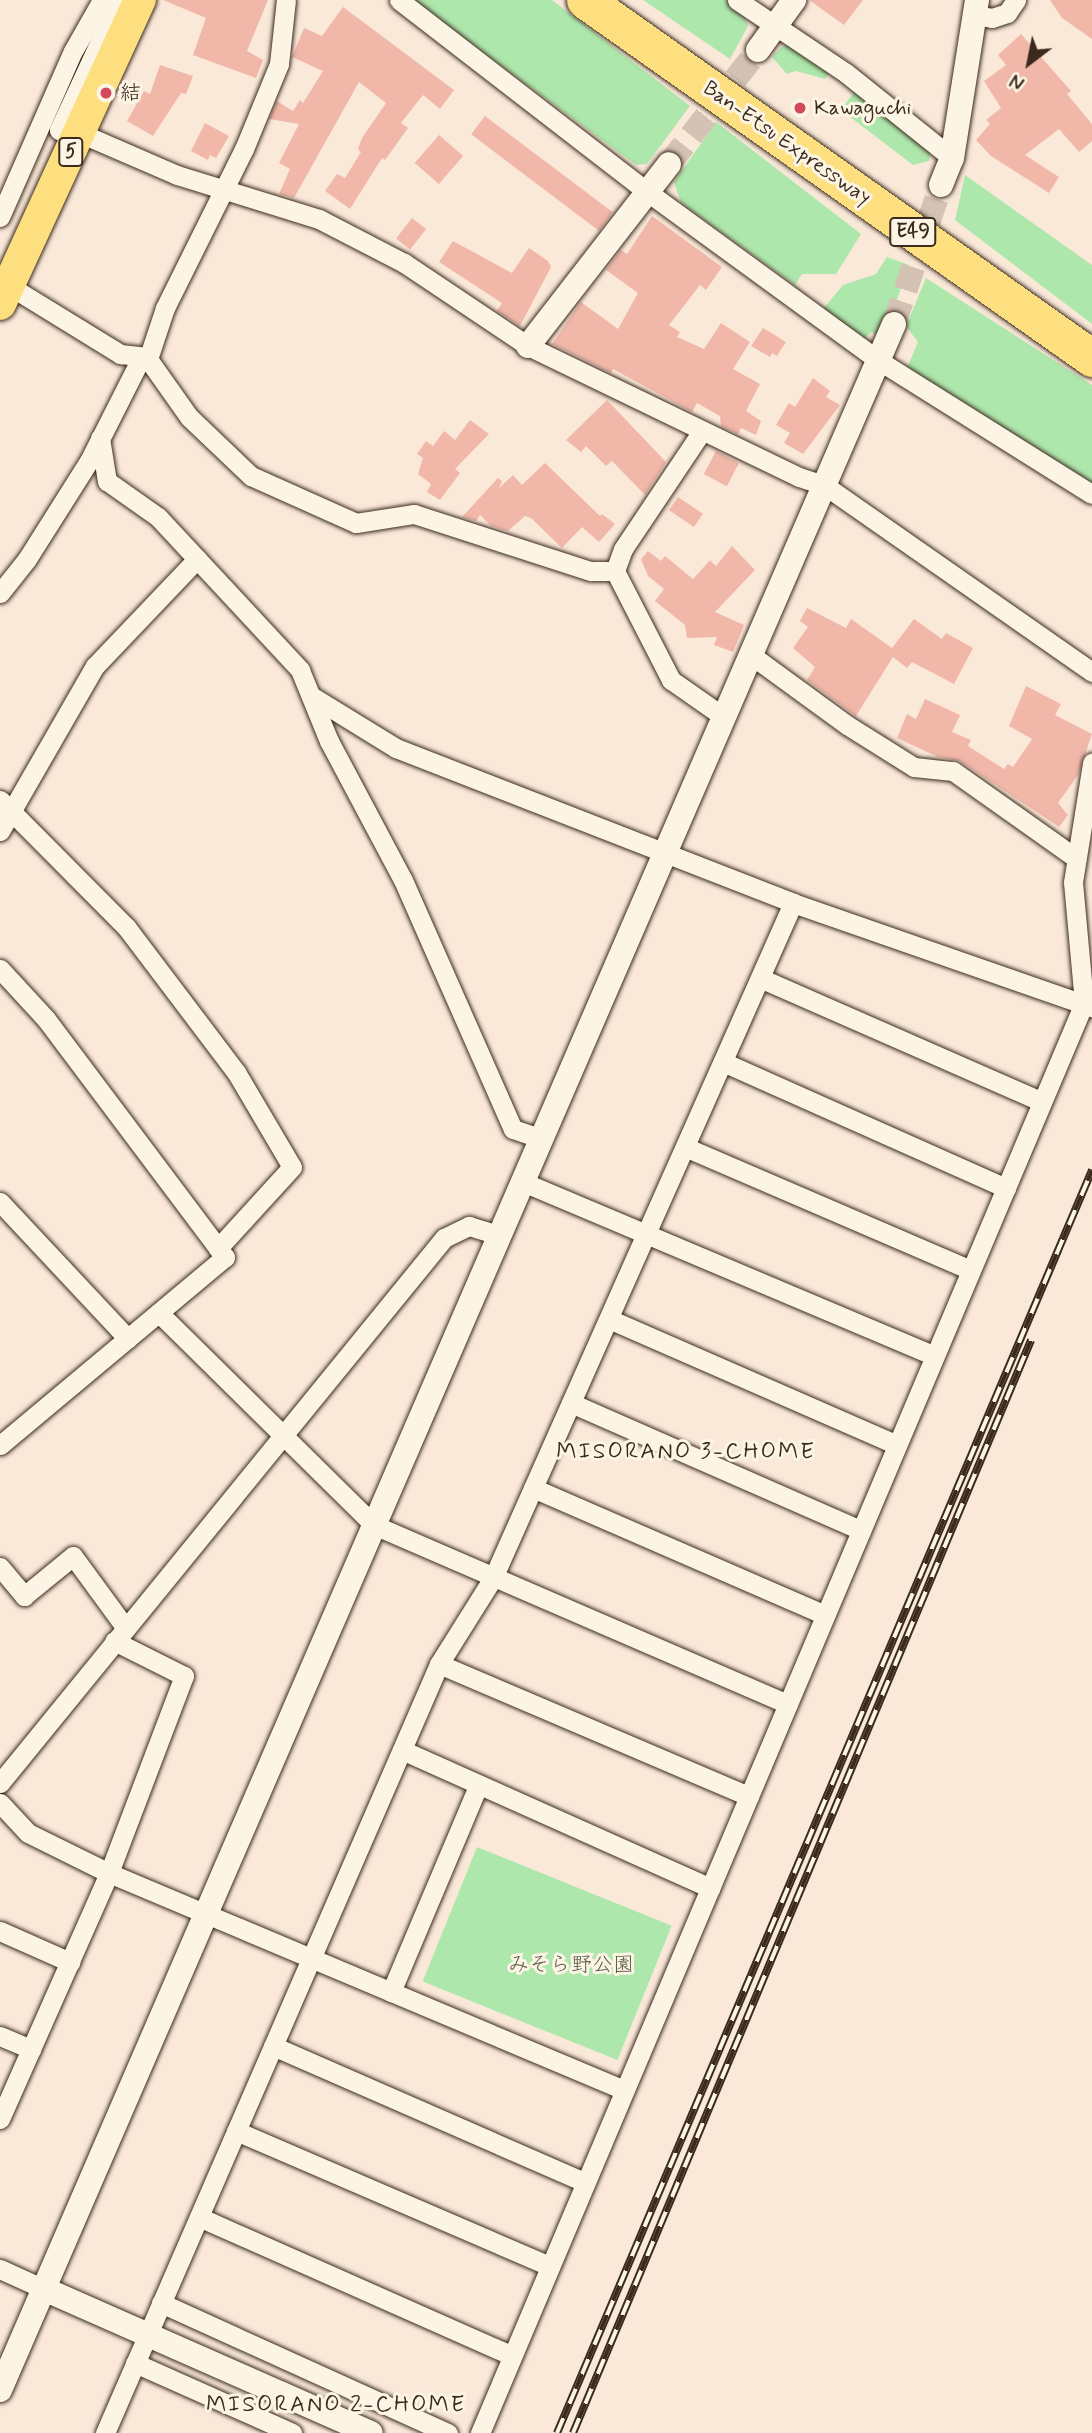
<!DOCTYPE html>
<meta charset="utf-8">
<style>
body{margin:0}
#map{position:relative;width:1092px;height:2433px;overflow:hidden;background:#fae9d9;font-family:Mynerve,"Klee One",sans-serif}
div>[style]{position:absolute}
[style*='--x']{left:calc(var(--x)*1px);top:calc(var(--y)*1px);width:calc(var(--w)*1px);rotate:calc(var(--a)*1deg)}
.green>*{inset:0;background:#aee7ac;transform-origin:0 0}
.building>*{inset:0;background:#f1b8a9;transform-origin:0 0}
.tertiary-tunnel>*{height:24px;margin-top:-12px;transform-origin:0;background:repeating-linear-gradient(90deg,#d4c3b4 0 24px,transparent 0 36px)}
.roads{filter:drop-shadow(0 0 2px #3b2a1e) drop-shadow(0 0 2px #3b2a1e)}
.minor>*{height:19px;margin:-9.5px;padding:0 9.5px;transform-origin:9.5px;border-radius:9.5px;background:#fcf5e5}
.tertiary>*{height:24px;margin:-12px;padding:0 12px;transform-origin:12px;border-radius:12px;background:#fcf5e5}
.primary>*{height:32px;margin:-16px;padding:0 16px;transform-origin:16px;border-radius:16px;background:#fedf80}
.motorway>*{height:37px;margin:-18.5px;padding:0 18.5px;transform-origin:18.5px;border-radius:18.5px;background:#fedf80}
.rail>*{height:8px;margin-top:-4px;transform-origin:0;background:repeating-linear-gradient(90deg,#fcf5e5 0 16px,#3b2a1e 0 32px);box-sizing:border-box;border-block:2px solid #3b2a1e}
.dots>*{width:19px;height:19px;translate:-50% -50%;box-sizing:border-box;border:4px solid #fcf5e5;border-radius:50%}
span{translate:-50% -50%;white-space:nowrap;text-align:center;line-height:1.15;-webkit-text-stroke:6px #fcf5e5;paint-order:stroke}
.shield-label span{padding:2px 5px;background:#fcf5e5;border:2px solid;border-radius:5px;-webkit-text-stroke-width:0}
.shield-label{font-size:19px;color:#3b2a1e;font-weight:700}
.poi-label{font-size:21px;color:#3b2a1e}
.left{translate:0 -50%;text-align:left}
.street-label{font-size:21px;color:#3b2a1e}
.park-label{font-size:21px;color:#585942}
.neighbourhood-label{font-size:23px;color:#3b2a1e;letter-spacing:2px}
.north{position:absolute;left:994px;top:28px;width:70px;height:70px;-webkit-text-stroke:5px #fcf5e5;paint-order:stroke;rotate:212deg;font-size:19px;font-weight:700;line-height:28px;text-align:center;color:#3b2a1e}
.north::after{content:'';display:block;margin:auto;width:24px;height:32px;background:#3b2a1e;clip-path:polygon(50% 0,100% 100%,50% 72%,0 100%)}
</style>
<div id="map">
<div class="green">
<i style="clip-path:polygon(412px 0,552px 0,690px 106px,647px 164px,636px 165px)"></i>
<i style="clip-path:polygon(643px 0,726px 0,744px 15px,748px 26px,730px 59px)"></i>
<i style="clip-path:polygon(795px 43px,832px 70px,825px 79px,796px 71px,787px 74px,772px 57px,781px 47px)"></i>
<i style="clip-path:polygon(857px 88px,931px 147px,929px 161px,913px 165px,841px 110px)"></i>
<i style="clip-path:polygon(716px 122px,861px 234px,836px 274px,802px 274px,795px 285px,681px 203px,674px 182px)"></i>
<i style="clip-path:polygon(965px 175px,1092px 265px,1092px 324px,955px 220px)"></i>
<i style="clip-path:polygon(887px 257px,909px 265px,883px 340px,872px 332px,864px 339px,823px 309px,843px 285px,876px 274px)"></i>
<i style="clip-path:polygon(926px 278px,1092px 385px,1092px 489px,907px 368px,918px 342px,906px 326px)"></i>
<i style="left:477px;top:1847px;width:210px;height:145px;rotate:22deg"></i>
</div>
<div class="building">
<i style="clip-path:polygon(163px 0,268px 0,247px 51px,263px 60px,256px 78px,193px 55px,206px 18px)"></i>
<i style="clip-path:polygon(809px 0,863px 0,844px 25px)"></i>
<i style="clip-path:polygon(1050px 0,1092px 0,1092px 39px,1062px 18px)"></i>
<i style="clip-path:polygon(343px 7px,454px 90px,440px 109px,423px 95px,401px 123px,408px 128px,385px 160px,382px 158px,350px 209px,325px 191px,337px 174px,345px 178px,361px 152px,358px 149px,362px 138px,386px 103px,359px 82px,294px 198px,279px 194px,290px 169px,279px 163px,299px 124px,269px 119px,277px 101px,293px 111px,300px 100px,303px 103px,323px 71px,292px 57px,304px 28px,322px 36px)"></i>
<i style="clip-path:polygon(1021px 34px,1071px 91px,1067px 94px,1092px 124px,1092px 141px,1079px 152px,1059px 129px,1025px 155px,1059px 177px,1049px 193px,991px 156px,976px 140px,990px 124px,986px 120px,1001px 108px,984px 81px,1006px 65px,998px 55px)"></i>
<i style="clip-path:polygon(160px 65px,193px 76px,186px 94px,181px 93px,153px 136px,127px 121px,144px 91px,150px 94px)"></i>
<i style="left:485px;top:116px;width:160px;height:23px;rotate:37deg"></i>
<i style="clip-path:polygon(205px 123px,229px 136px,216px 158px,210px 155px,208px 160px,191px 151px)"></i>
<i style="left:439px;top:135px;width:32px;height:37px;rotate:41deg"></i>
<i style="clip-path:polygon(652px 216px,722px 267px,706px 290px,700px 285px,669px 325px,680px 332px,677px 337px,704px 349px,721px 323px,750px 342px,733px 369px,760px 384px,746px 411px,761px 421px,756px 435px,741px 428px,738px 434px,721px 426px,720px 416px,697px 403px,692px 412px,613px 369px,611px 373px,552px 344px,581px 302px,618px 329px,638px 293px,606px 270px,621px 250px,627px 254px)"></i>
<i style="left:412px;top:218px;width:18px;height:26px;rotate:38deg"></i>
<i style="clip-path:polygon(453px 241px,512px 273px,529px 248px,548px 261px,551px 267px,520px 326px,497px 311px,502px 303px,439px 262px)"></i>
<i style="clip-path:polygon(763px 328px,786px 342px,777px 356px,772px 353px,770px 357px,751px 346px)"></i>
<i style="clip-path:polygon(813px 378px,830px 391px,826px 397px,840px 405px,803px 454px,784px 443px,790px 433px,776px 425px,789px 403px,795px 407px)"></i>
<i style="clip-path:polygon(607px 400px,666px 462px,645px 495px,612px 461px,606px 466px,586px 446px,581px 452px,566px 440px)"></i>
<i style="clip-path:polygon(470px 420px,489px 434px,455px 469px,460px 473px,440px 500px,427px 492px,431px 484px,418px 474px,423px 458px,417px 454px,426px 441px,433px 446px,444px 431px,455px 440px)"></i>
<i style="left:716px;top:451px;width:26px;height:26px;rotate:28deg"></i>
<i style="clip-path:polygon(545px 463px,600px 516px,602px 514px,615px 524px,599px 542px,582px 527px,562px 548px,531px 518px,525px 516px,508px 531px,491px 526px,480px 515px,476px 521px,462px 517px,498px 478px,502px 481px,499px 488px,513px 475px,522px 485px)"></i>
<i style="left:678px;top:497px;width:30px;height:16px;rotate:34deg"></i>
<i style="clip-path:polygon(732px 546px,755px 570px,715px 612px,744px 625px,733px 652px,714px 645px,717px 637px,687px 638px,685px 625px,655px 601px,664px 589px,648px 576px,641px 559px,648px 551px,661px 561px,665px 556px,693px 579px,710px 560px,716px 566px)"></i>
<i style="clip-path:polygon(807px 608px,846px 628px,851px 619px,892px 648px,914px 619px,942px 639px,946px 633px,973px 648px,954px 684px,912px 662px,907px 668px,893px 657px,856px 716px,807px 680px,815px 667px,793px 648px,808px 627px,800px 621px)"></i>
<i style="clip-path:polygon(1026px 686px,1061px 704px,1055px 715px,1092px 734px,1078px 775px,1058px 803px,1068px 815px,1059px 827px,960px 761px,938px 757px,897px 738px,907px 714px,916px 719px,925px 699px,960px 715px,952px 732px,971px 740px,968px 746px,1004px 769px,1008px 764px,1013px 767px,1032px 739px,1009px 726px)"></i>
</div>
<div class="tertiary-tunnel">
<i style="--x:669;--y:164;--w:145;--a:-52"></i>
<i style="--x:894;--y:324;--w:147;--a:-71.3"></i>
</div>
<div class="roads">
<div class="minor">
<i style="--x:119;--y:0;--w:143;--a:114.8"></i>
<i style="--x:59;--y:130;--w:21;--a:8"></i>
<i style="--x:80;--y:133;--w:106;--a:23.4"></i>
<i style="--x:177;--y:175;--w:149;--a:17.2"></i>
<i style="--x:319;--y:219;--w:96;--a:27.4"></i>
<i style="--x:404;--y:263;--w:149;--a:33.8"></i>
<i style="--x:528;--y:346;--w:301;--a:25.8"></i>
<i style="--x:799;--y:477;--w:26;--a:18"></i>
<i style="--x:824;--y:485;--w:327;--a:34.9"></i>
<i style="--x:399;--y:0;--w:316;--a:37.7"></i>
<i style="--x:649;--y:193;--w:283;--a:36.1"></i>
<i style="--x:878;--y:360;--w:252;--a:32.1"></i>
<i style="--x:737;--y:0;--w:131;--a:33.8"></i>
<i style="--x:846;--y:73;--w:136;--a:38.7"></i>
<i style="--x:975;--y:15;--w:17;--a:10"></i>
<i style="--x:992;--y:18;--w:16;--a:-18"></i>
<i style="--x:1007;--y:13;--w:16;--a:-55"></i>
<i style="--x:0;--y:217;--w:181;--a:-66.3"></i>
<i style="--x:73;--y:51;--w:59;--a:-60.4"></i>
<i style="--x:8;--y:285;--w:132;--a:31.6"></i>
<i style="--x:120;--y:354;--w:28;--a:6"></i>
<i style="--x:148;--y:359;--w:71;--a:54.7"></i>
<i style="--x:189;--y:417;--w:86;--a:43.6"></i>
<i style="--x:251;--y:476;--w:115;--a:24.1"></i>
<i style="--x:356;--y:523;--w:59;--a:-8.8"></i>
<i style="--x:414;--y:514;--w:186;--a:17.9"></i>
<i style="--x:591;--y:571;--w:24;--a:0"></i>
<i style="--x:702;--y:431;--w:142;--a:123.8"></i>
<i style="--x:623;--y:549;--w:23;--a:110"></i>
<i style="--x:615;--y:571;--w:123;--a:62.8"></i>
<i style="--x:671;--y:680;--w:65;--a:34.9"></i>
<i style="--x:100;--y:438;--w:44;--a:80.8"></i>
<i style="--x:107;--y:481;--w:62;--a:35.2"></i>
<i style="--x:158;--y:517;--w:209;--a:47.1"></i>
<i style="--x:300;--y:670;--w:77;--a:67.8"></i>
<i style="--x:329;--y:741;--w:157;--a:62"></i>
<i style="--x:403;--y:880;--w:272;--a:66.2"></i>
<i style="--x:513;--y:1129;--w:31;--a:19"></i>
<i style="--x:0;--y:593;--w:43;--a:-51.5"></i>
<i style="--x:27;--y:559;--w:116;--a:-57.7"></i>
<i style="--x:89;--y:461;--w:109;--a:-63.2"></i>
<i style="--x:138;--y:364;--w:11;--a:-27"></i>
<i style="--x:148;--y:359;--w:54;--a:-71.6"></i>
<i style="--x:165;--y:308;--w:178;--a:-63.6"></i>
<i style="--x:244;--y:149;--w:92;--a:-67.6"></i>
<i style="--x:279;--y:64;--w:64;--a:-83.8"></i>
<i style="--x:751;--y:655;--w:119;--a:36.1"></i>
<i style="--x:847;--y:725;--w:79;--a:32.1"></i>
<i style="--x:914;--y:767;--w:39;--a:6"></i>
<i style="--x:953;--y:771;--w:151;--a:35.3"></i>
<i style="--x:313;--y:697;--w:97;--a:31.6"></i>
<i style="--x:396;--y:748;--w:426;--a:21.3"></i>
<i style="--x:793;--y:903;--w:317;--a:19.2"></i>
<i style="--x:0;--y:800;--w:180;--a:45.2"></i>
<i style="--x:127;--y:928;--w:181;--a:52.9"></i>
<i style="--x:236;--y:1072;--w:110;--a:59.5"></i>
<i style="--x:292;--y:1167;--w:110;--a:132.4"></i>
<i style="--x:0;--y:831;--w:190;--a:-60.1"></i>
<i style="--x:95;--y:666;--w:148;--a:-46.4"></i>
<i style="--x:0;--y:969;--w:68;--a:47.4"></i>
<i style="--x:46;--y:1019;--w:298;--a:53.1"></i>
<i style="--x:225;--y:1257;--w:293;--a:140.1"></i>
<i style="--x:760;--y:978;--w:308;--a:23.7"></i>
<i style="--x:723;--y:1062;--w:310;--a:24"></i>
<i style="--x:685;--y:1147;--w:311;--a:23.3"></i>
<i style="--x:523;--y:1182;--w:446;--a:22.9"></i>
<i style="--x:0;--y:1202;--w:187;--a:46.9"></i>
<i style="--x:159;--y:1313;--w:302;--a:44.6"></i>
<i style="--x:374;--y:1525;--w:451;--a:23.4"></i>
<i style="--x:609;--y:1319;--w:314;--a:23.6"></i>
<i style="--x:571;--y:1403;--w:317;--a:23.7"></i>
<i style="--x:533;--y:1488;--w:318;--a:23.5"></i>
<i style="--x:0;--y:1567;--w:38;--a:50"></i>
<i style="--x:24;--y:1596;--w:63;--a:-39.2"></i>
<i style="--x:73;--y:1556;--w:88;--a:53.8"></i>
<i style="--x:439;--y:1664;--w:337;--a:23.1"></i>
<i style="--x:402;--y:1750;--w:338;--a:24.1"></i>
<i style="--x:0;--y:1783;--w:703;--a:-50.83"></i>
<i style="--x:444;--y:1238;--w:28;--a:-26"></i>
<i style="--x:469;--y:1226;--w:31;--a:17"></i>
<i style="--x:0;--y:1803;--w:41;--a:47"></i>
<i style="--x:28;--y:1833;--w:90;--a:26.3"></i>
<i style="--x:109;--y:1873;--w:559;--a:22.85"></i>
<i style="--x:0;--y:1931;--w:77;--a:23.9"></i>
<i style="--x:391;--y:1992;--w:224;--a:-67.1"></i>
<i style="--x:0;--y:2036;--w:34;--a:23"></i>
<i style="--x:273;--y:2046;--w:340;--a:23.6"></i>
<i style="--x:0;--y:2119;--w:269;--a:-66.1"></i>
<i style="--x:109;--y:1873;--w:211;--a:-69.2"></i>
<i style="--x:184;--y:1676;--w:78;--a:-153.4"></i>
<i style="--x:236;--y:2131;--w:342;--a:23.3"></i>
<i style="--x:199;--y:2217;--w:342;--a:23.9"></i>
<i style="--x:0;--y:2269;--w:48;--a:24.4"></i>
<i style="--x:161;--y:2303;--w:315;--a:24.4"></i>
<i style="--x:135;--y:2363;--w:172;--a:24"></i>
<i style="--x:105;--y:2433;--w:838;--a:-66.52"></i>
<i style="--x:439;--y:1664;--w:102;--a:-57.9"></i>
<i style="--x:493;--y:1578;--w:739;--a:-66.04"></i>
<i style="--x:480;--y:2433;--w:1552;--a:-67.1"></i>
<i style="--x:1084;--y:1003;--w:121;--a:-95.2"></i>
<i style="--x:1073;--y:882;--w:121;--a:-80.9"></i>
</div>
<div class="tertiary">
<i style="--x:758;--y:50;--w:62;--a:-54.2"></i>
<i style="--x:941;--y:185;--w:29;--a:-68"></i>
<i style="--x:952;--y:158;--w:160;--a:-81"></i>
<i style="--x:528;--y:346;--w:230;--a:-52.2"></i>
<i style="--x:44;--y:2289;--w:357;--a:23.8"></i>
<i style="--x:0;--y:2390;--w:2251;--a:-66.6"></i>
</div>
<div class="primary">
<i style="--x:0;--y:304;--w:335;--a:-65.3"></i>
</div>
<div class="motorway">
<i style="--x:585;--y:0;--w:621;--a:35.23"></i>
</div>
</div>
<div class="rail">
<i style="--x:557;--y:2433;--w:1372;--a:-67.04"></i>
<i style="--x:573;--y:2433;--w:1185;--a:-67.26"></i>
</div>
<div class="dots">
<i style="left:106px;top:93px;background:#d1495b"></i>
<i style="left:800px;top:108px;background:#d1495b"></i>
</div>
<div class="shield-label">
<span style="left:71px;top:152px">5</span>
<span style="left:913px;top:232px">E49</span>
</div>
<div class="poi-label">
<span class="left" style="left:120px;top:93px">結</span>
<span class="left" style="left:814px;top:108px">Kawaguchi</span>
</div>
<div class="street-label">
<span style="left:787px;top:143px;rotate:35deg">Ban-Etsu Expressway</span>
</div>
<div class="park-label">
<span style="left:571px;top:1965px">みそら野公園</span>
</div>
<div class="neighbourhood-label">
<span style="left:686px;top:1452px">MISORANO 3-CHOME</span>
<span style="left:336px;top:2405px">MISORANO 2-CHOME</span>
</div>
<div class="north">N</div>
</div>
